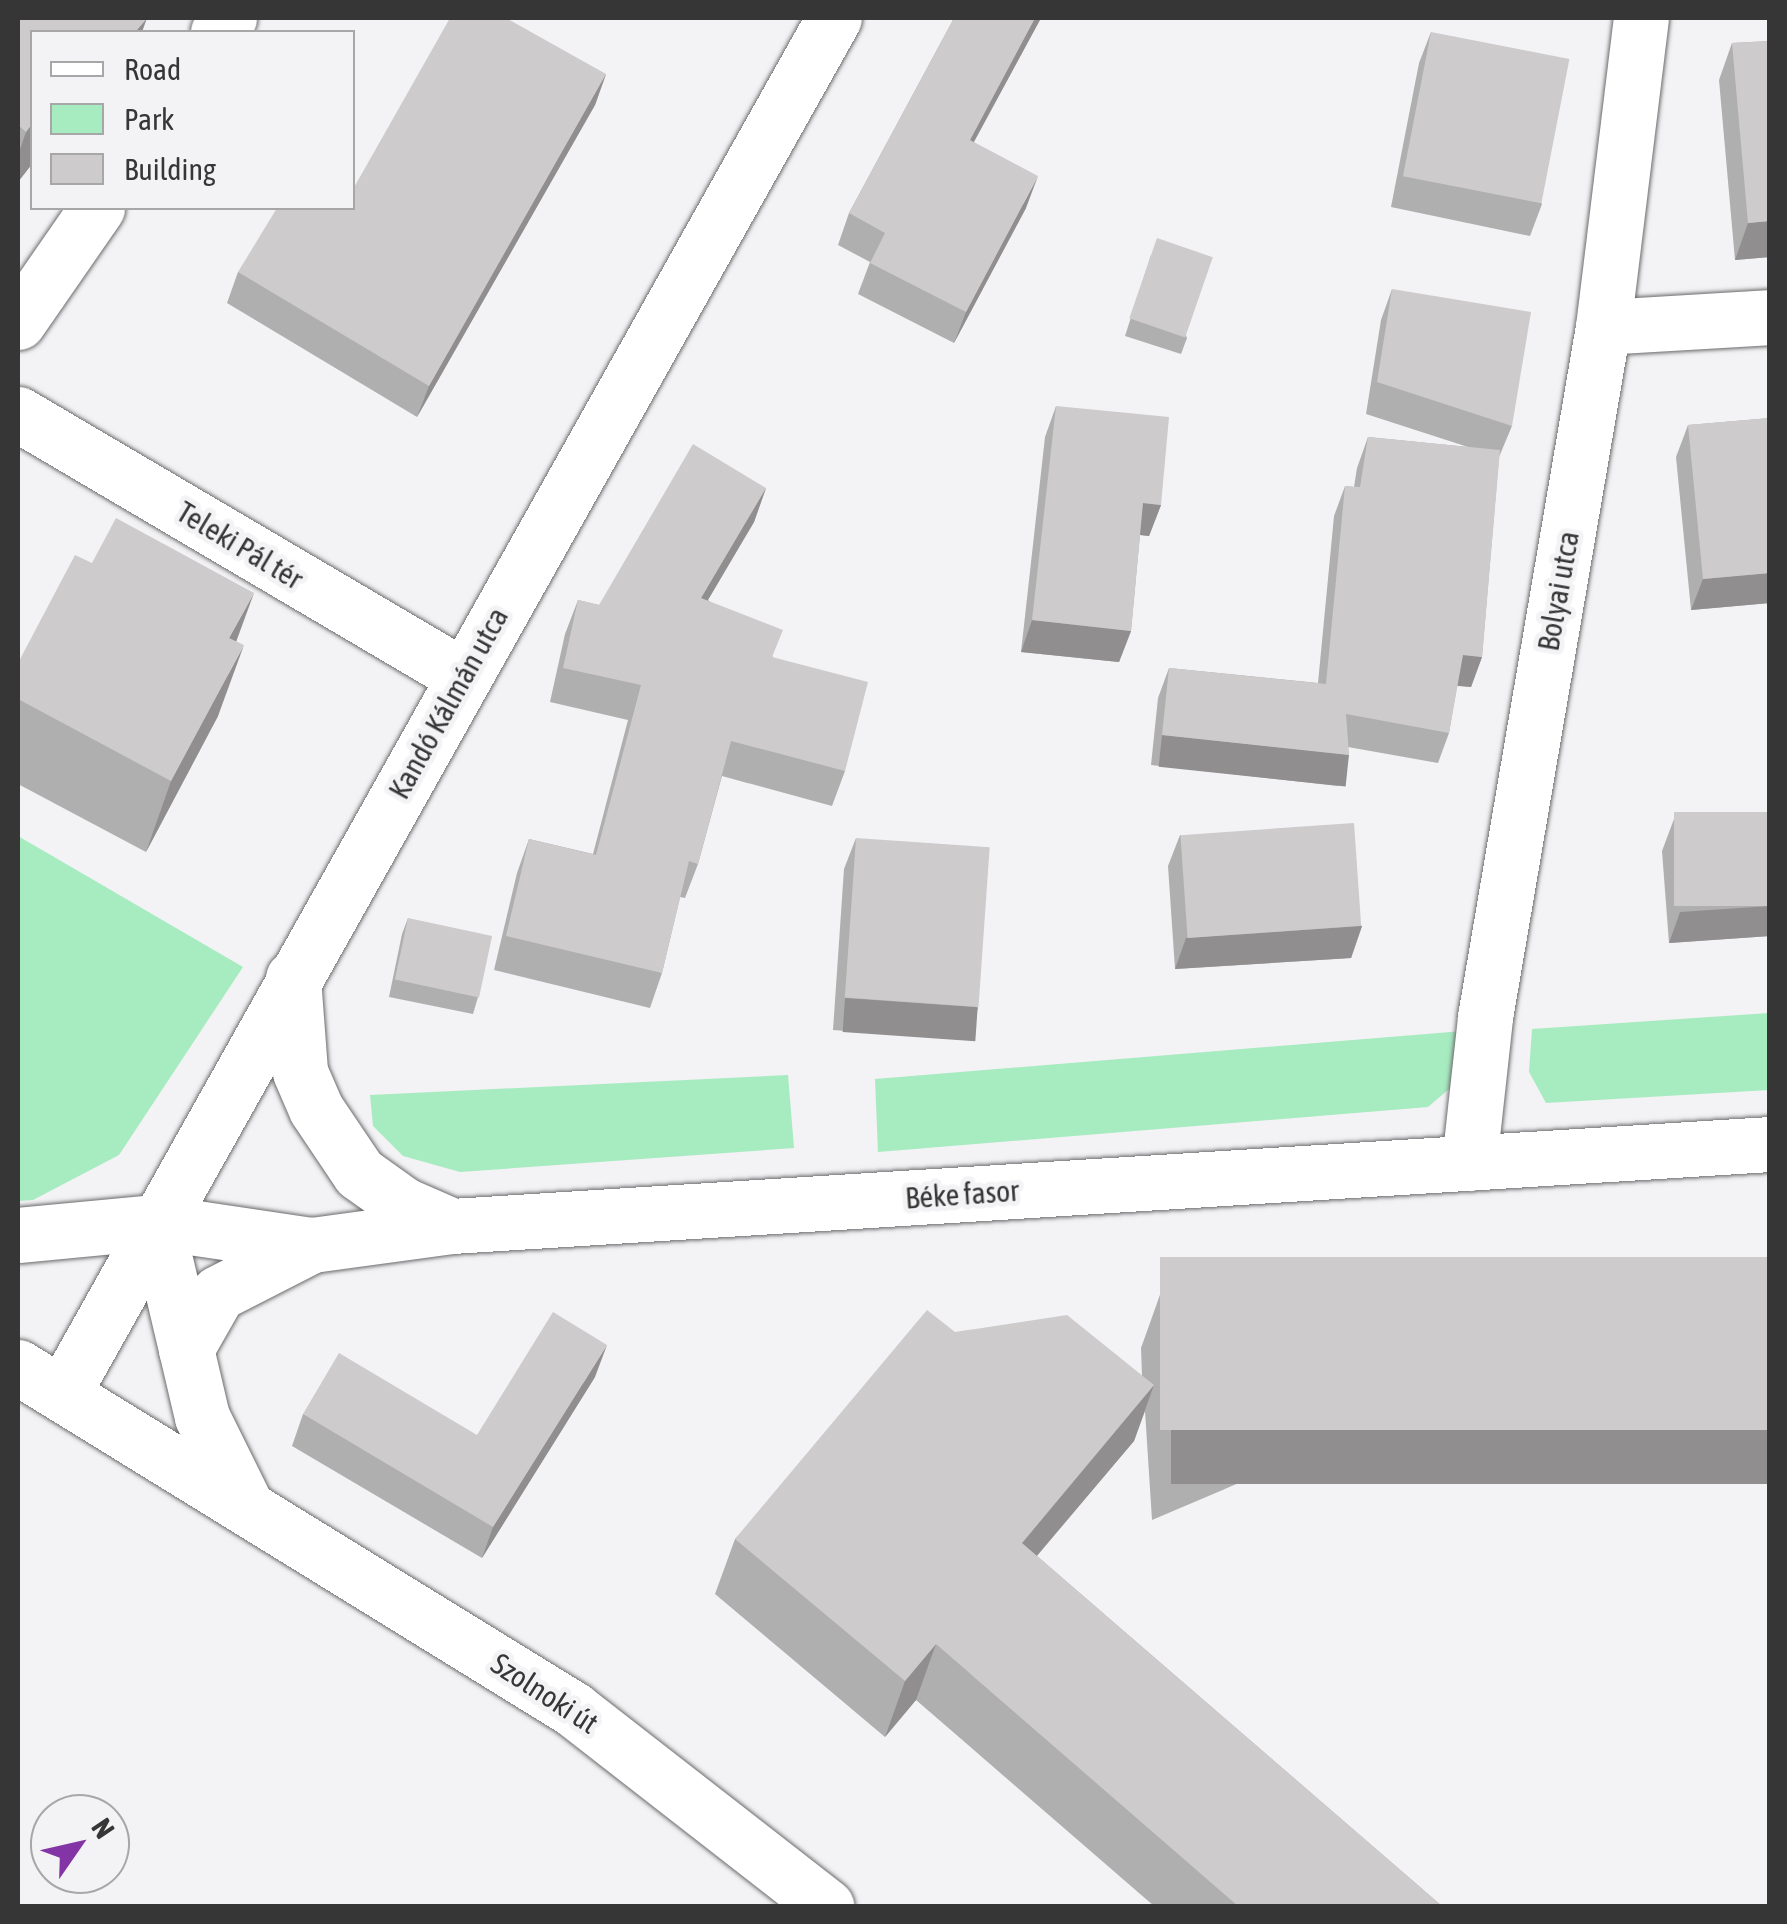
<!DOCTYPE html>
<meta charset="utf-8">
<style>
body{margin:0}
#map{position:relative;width:1787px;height:1924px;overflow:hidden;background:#f3f2f4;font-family:"Asap Condensed",sans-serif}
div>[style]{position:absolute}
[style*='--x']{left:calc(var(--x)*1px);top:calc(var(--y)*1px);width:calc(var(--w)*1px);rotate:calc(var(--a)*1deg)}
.green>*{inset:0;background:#a7ebc1}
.roads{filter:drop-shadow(0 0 2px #6b6b6d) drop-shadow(0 0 2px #6b6b6d)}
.minor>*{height:55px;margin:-27.5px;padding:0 27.5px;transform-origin:27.5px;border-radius:27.5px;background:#fff}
.tertiary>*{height:55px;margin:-27.5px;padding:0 27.5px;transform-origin:27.5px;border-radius:27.5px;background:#fff}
.wall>*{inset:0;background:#b0afaf}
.shaded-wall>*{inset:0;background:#908e8f;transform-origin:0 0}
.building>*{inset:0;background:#cdcbcc;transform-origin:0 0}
span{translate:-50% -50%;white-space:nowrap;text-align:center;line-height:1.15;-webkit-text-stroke:10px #f3f2f4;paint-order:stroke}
.street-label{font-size:30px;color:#363636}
.frame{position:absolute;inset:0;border:20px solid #363636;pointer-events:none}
.legend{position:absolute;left:30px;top:30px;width:325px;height:180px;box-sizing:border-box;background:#f3f2f4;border:2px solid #a7a7a8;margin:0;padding:12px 18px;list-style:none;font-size:30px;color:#363636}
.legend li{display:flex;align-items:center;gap:20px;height:50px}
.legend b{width:50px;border:2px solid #a7a7a8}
.north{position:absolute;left:30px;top:1794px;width:100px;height:100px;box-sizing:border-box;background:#f3f2f4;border:2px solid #a7a7a8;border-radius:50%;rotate:56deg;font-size:28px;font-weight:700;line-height:40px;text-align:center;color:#363636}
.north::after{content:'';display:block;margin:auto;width:35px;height:45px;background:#8435a5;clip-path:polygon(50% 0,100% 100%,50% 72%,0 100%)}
</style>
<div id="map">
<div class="green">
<i style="clip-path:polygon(18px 836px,243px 967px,119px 1155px,33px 1200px,18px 1201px)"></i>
<i style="clip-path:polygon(1769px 1013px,1769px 1090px,1546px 1103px,1529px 1072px,1532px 1029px)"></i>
<i style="clip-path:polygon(1463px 1031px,1456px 1083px,1428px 1107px,878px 1152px,875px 1079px)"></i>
<i style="clip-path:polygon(788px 1075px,794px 1148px,460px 1172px,403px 1156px,373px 1126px,370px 1095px)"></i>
</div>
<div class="roads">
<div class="minor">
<i style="--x:218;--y:32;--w:18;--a:-52"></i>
<i style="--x:18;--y:322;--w:139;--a:-55.3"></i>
<i style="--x:1603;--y:327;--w:167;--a:-3.4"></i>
<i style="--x:18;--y:414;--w:516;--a:30.49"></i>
<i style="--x:1469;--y:1163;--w:147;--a:-83.7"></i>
<i style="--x:1485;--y:1017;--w:700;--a:-80.3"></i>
<i style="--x:1603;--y:327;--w:311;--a:-83"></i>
</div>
<div class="tertiary">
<i style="--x:293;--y:978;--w:94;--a:85.7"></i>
<i style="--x:300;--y:1072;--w:40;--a:66.6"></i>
<i style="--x:316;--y:1109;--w:77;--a:56.1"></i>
<i style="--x:359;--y:1173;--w:55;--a:35.4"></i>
<i style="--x:404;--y:1205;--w:52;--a:23.6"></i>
<i style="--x:156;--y:1222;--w:130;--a:76.7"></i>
<i style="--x:18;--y:1235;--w:139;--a:-5.4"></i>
<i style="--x:156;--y:1222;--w:158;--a:8.4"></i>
<i style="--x:312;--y:1245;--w:141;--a:-7.7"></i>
<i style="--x:452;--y:1226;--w:1321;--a:-3.56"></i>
<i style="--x:18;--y:1367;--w:652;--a:31.64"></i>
<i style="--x:573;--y:1709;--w:321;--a:37.9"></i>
<i style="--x:64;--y:1391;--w:1574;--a:-60.72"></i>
<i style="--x:245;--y:1504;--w:97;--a:-116.3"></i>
<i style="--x:202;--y:1417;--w:70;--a:-103.2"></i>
<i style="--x:186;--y:1349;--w:64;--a:-60.3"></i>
<i style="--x:218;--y:1293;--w:106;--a:-27.1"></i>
</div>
</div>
<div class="wall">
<i style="clip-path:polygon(18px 18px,32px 32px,32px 164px,18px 182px)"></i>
<i style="clip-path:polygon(954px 18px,1041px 18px,974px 142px,1026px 208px,954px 343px,858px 294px,870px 262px,838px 245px,849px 213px)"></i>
<i style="clip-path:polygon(1431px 32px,1542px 204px,1530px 236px,1391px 207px,1419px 63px)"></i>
<i style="clip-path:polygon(1770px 41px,1770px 257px,1735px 260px,1719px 80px,1732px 43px)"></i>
<i style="clip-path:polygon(606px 74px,595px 105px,417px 417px,227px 303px,238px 272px,352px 208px)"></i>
<i style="clip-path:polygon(1151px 255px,1187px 338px,1181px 354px,1125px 336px)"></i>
<i style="clip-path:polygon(1392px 289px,1512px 426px,1499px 457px,1482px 657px,1471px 687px,1457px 686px,1449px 733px,1438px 763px,1348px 747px,1349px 755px,1338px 786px,1151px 765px,1158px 698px,1169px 668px,1318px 683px,1334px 516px,1345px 486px,1354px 487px,1357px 468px,1368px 437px,1468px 447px,1366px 414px,1381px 320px)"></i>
<i style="clip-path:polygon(1056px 406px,1161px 505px,1149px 536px,1140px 535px,1131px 631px,1119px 662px,1021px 652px,1045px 437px)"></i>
<i style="clip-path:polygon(1770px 418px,1770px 603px,1691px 610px,1676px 457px,1688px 425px)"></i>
<i style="clip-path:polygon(766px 488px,754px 522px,708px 600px,773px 657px,845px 771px,832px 806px,722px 776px,698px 864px,685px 898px,680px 897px,662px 973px,650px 1008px,494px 970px,517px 873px,529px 839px,593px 854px,628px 720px,550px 702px,565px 634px,578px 600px,599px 605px)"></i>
<i style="clip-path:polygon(236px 641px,218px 716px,146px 852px,18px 784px,18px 663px)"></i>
<i style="clip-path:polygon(1770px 812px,1770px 936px,1669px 943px,1662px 851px,1674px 819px)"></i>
<i style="clip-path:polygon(1180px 835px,1362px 926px,1351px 958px,1175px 969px,1168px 866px)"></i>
<i style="clip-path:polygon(856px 838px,978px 1008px,966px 1040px,833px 1030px,844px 869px)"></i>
<i style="clip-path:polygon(408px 918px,478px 997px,473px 1014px,389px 997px,402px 934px)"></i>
<i style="clip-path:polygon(1770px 1257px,1152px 1520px,1145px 1411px,1134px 1441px,1037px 1556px,1442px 1906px,1154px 1906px,916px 1700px,885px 1737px,715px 1594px,735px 1539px,955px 1332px,1142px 1376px,1141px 1348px,1161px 1292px)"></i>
<i style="clip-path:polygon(595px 1377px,482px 1558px,292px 1446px,303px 1414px,477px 1435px)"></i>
</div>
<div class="shaded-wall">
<i style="clip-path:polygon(147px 18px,142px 32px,135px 32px)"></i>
<i style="clip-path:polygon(1035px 18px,1041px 18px,958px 171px,970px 140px)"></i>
<i style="clip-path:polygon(606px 74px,595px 105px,417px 417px,429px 386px)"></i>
<i style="clip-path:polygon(32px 124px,32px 164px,18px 182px,18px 155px,26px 132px)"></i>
<i style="clip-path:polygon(1038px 176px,1026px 208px,954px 343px,966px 312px)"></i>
<i style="clip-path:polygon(1770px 221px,1770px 257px,1735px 260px,1748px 223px)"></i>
<i style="clip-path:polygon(766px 488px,754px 522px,689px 632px,701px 598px)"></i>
<i style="clip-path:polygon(1143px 503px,1161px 505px,1149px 536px,1132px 534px)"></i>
<i style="clip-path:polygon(1770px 573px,1770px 603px,1691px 610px,1703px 579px)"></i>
<i style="clip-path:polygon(254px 593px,228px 664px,229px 638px)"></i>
<i style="clip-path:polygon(1032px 620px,1131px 631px,1119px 662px,1021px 652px)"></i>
<i style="clip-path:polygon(244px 645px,218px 716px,146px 852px,171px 781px)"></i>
<i style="clip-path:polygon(1463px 655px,1482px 657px,1471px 687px,1452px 685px)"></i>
<i style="left:1162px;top:735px;width:188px;height:32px;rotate:6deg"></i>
<i style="clip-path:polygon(1770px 906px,1770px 936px,1669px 943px,1680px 912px)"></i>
<i style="clip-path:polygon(1362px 926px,1351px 958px,1175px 969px,1186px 938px)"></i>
<i style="left:845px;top:998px;width:133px;height:34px;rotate:4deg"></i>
<i style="clip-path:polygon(607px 1345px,595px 1377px,482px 1558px,493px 1527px)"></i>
<i style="clip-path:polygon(1154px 1385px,1134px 1441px,1001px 1598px,1022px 1543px)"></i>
<i style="left:1770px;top:1430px;width:54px;height:599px;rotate:90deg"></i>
<i style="clip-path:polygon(936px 1644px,916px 1700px,885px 1737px,905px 1681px)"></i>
</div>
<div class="building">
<i style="clip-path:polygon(18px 18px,147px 18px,135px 32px,32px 32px,32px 124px,26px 132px,18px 125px)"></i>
<i style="clip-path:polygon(450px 18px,506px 18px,606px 74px,429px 386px,238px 272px,277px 208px,352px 208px,352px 191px)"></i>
<i style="clip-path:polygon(954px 18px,1035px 18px,970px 140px,1038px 176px,966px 312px,870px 263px,885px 233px,849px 213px)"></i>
<i style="left:1431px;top:32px;width:141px;height:147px;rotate:11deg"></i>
<i style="clip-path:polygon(1770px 41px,1770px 221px,1748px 223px,1732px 43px)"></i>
<i style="left:1157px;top:238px;width:59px;height:85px;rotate:19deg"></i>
<i style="clip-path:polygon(1392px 289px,1531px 312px,1512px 426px,1377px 382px)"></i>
<i style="clip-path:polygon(1056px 406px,1169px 417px,1161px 505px,1143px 503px,1131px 631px,1032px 620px)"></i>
<i style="clip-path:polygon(1770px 418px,1770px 573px,1703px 579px,1688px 425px)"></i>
<i style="clip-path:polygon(1368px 437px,1500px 450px,1482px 657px,1463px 655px,1449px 733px,1346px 714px,1349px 755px,1162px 735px,1169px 668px,1326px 684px,1345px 486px,1360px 487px)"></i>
<i style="clip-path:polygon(693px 444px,766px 488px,701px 598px,783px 630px,772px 657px,868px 682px,845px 771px,731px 741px,698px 864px,689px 861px,662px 973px,506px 936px,529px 839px,596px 855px,641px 685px,563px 668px,578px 600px,599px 605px)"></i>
<i style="clip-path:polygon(116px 518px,254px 593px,229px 638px,244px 645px,171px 781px,18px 699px,18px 663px,75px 555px,92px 563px)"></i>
<i style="left:1770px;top:812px;width:94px;height:96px;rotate:90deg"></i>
<i style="left:1354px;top:823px;width:103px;height:174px;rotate:86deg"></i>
<i style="left:856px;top:838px;width:134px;height:160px;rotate:4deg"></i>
<i style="left:408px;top:918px;width:86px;height:63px;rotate:12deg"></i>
<i style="left:1770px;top:1257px;width:173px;height:610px;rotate:90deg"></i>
<i style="clip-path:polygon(927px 1310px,955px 1332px,1067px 1315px,1154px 1385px,1022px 1543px,1442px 1906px,1238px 1906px,936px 1644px,905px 1681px,735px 1539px)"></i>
<i style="clip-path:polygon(553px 1312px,607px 1345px,493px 1527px,303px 1414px,339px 1353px,477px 1435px)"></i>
</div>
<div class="street-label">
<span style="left:240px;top:545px;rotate:31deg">Teleki Pál tér</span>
<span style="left:1558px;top:591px;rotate:-80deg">Bolyai utca</span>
<span style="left:448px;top:703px;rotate:-61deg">Kandó Kálmán utca</span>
<span style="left:962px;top:1194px;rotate:-4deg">Béke fasor</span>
<span style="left:545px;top:1693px;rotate:33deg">Szolnoki út</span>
</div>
<div class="frame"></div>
<ul class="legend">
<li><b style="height:12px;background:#fff"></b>Road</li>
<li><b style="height:28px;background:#a7ebc1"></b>Park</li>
<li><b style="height:28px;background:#cdcbcc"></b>Building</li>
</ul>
<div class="north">N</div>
</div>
